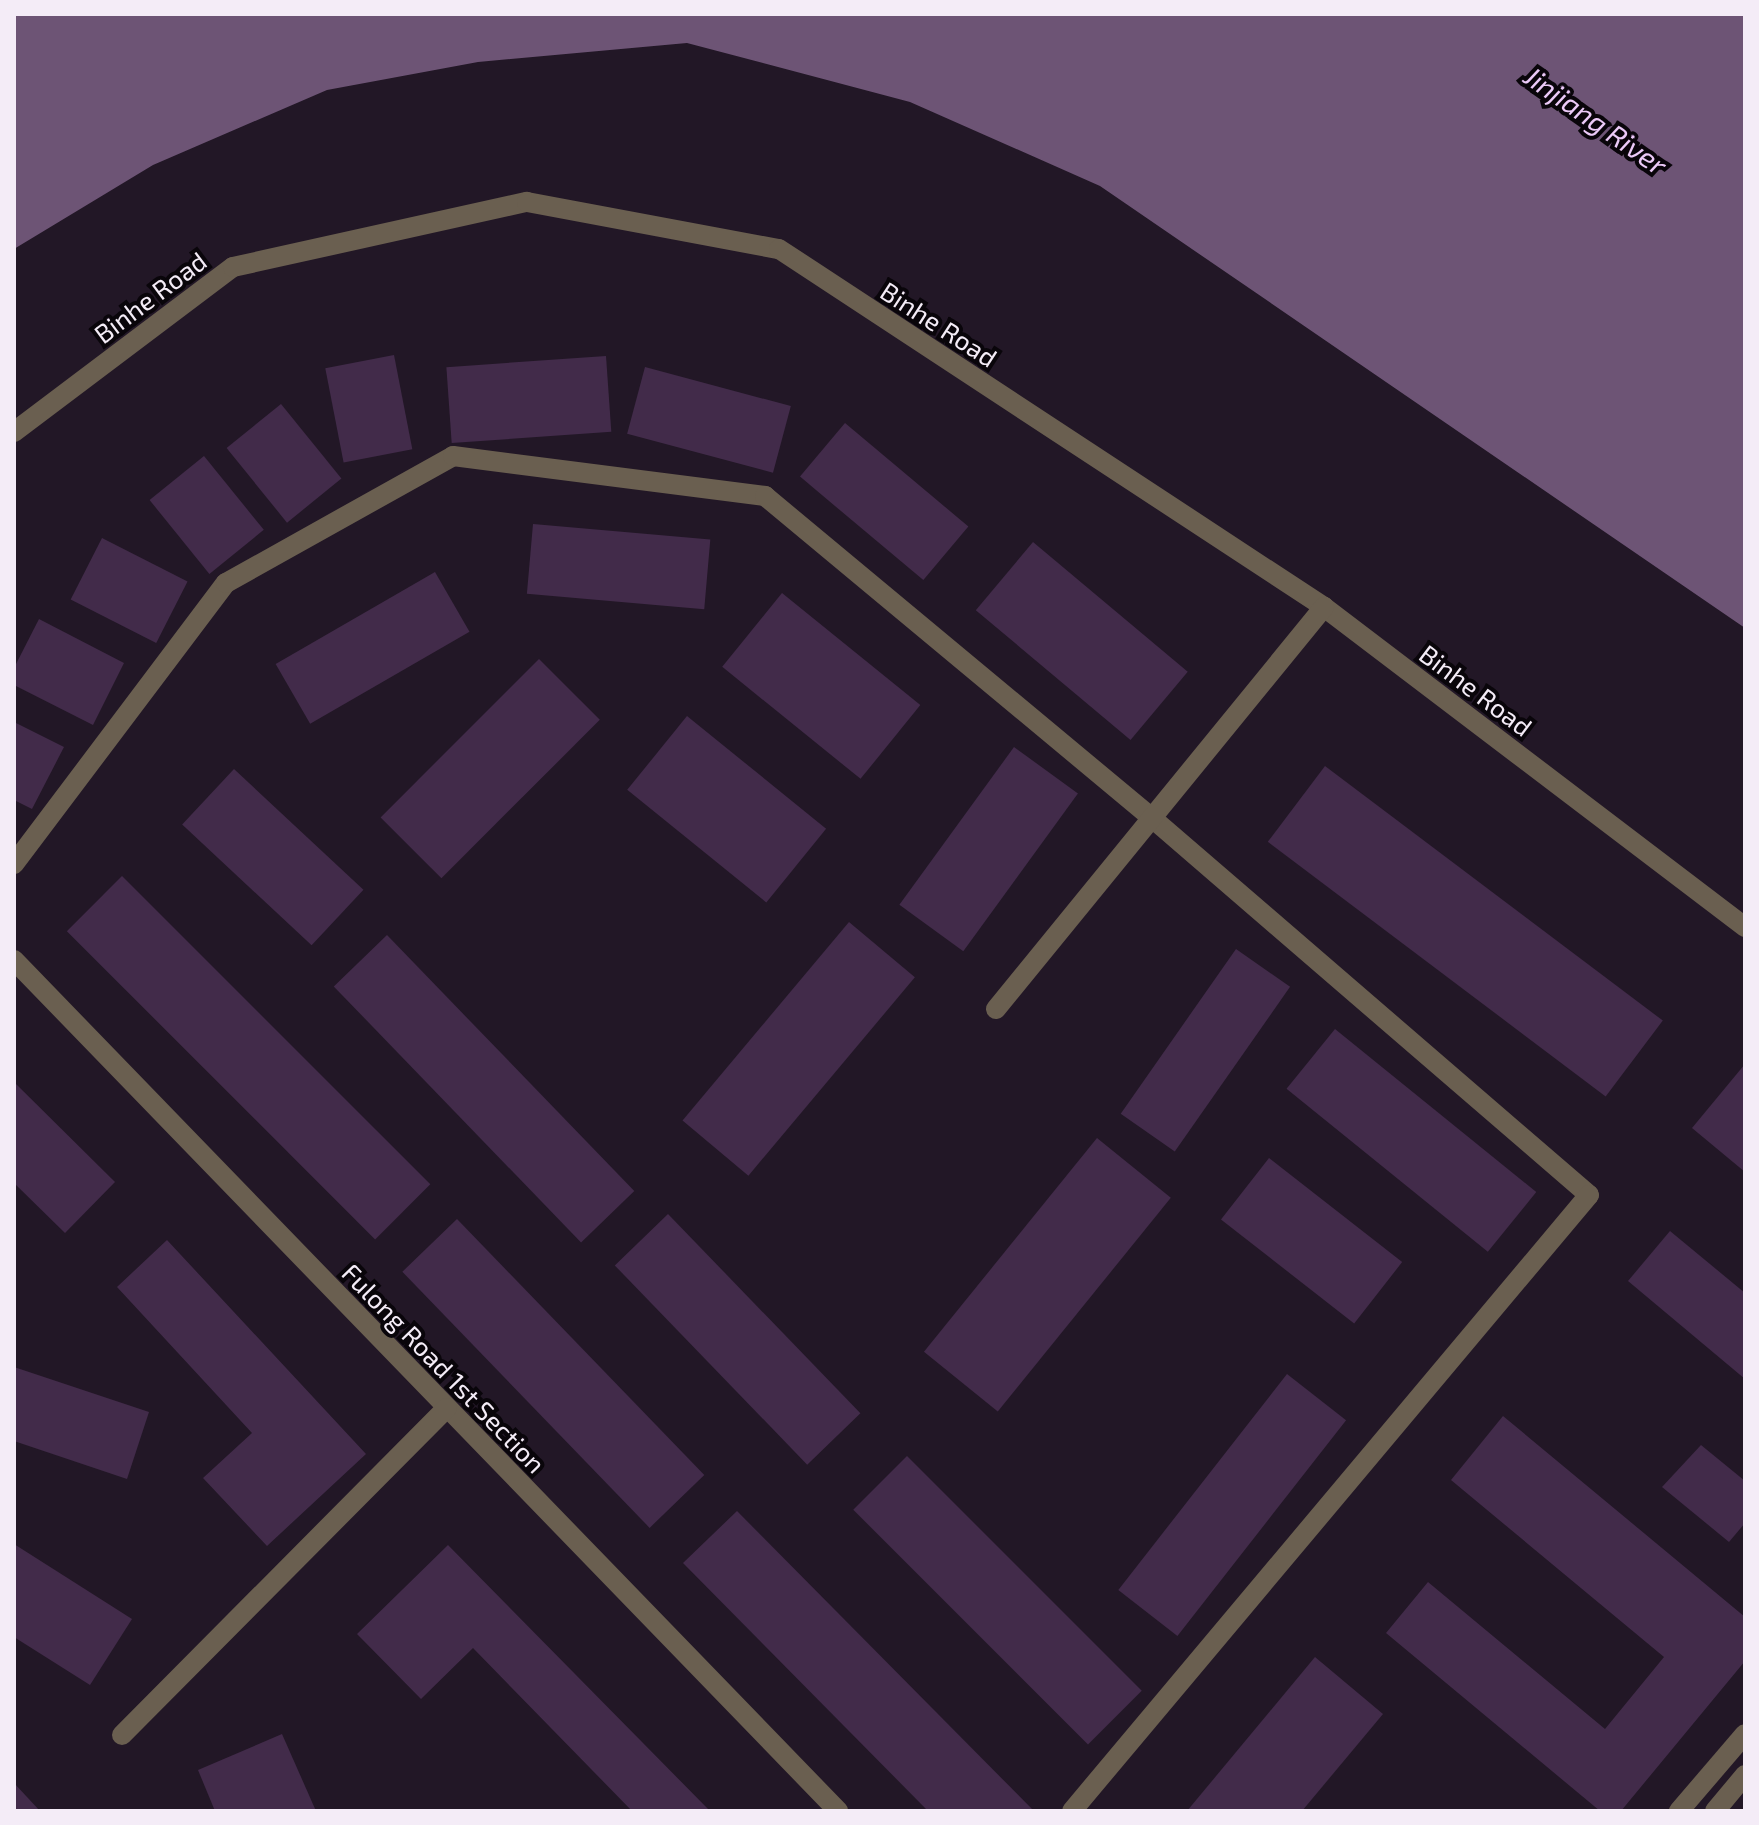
<!DOCTYPE html>
<style>
body{margin:0}
#map{position:relative;width:1759px;height:1825px;overflow:hidden;background:#221726;font-family:"Exo 2",sans-serif}
div>[style]{position:absolute}
[style*='--x']{left:calc(var(--x)*1px);top:calc(var(--y)*1px);width:calc(var(--w)*1px);rotate:calc(var(--a)*1deg)}
.water>*{inset:0;background:#6d5475}
.building>*{inset:0;background:#422b4a;transform-origin:0 0}
.minor>*{height:20px;margin:-10px;padding:0 10px;transform-origin:10px;border-radius:10px;background:#6a5f50}
span{translate:-50% -50%;white-space:nowrap;text-align:center;line-height:1.15;-webkit-text-stroke:8px #09050a;paint-order:stroke}
.street-label{font-size:26px;color:#f4ecf7}
.water-label{font-size:28px;color:#eccaf8;font-style:italic}
.frame{position:absolute;inset:0;border:16px solid #f4ecf7;pointer-events:none}
</style>
<div id="map">
<div class="water">
<i style="clip-path:polygon(14px 14px,1745px 14px,1745px 628px,1100px 186px,910px 102px,687px 43px,478px 62px,327px 90px,153px 165px,14px 249px)"></i>
</div>
<div class="building">
<i style="left:394px;top:355px;width:96px;height:70px;rotate:79deg"></i>
<i style="left:606px;top:356px;width:76px;height:160px;rotate:86deg"></i>
<i style="left:645px;top:367px;width:151px;height:69px;rotate:15deg"></i>
<i style="left:281px;top:404px;width:96px;height:70px;rotate:51deg"></i>
<i style="left:845px;top:423px;width:161px;height:70px;rotate:40deg"></i>
<i style="left:204px;top:456px;width:95px;height:70px;rotate:51deg"></i>
<i style="left:533px;top:524px;width:178px;height:70px;rotate:5deg"></i>
<i style="left:102px;top:538px;width:96px;height:69px;rotate:27deg"></i>
<i style="left:1033px;top:542px;width:202px;height:89px;rotate:40deg"></i>
<i style="left:435px;top:572px;width:69px;height:184px;rotate:60deg"></i>
<i style="left:782px;top:593px;width:178px;height:95px;rotate:39deg"></i>
<i style="clip-path:polygon(39px 619px,124px 663px,93px 725px,14px 685px,14px 668px)"></i>
<i style="left:539px;top:659px;width:86px;height:224px;rotate:45deg"></i>
<i style="left:687px;top:716px;width:179px;height:95px;rotate:39deg"></i>
<i style="clip-path:polygon(14px 722px,64px 747px,32px 809px,14px 800px)"></i>
<i style="left:1014px;top:747px;width:79px;height:195px;rotate:36deg"></i>
<i style="left:1325px;top:766px;width:423px;height:95px;rotate:37deg"></i>
<i style="left:234px;top:769px;width:177px;height:76px;rotate:43deg"></i>
<i style="left:122px;top:876px;width:436px;height:78px;rotate:45deg"></i>
<i style="left:849px;top:922px;width:86px;height:259px;rotate:40deg"></i>
<i style="left:387px;top:935px;width:356px;height:74px;rotate:46deg"></i>
<i style="left:1236px;top:949px;width:66px;height:201px;rotate:35deg"></i>
<i style="left:1335px;top:1029px;width:259px;height:77px;rotate:39deg"></i>
<i style="clip-path:polygon(1745px 1064px,1745px 1172px,1692px 1128px)"></i>
<i style="clip-path:polygon(14px 1082px,115px 1182px,65px 1233px,14px 1183px)"></i>
<i style="left:1097px;top:1138px;width:95px;height:275px;rotate:39deg"></i>
<i style="left:1269px;top:1158px;width:169px;height:78px;rotate:38deg"></i>
<i style="left:668px;top:1214px;width:277px;height:74px;rotate:46deg"></i>
<i style="left:457px;top:1219px;width:356px;height:76px;rotate:46deg"></i>
<i style="clip-path:polygon(1670px 1231px,1745px 1293px,1745px 1379px,1628px 1281px)"></i>
<i style="clip-path:polygon(167px 1240px,366px 1454px,267px 1546px,203px 1478px,252px 1433px,117px 1287px)"></i>
<i style="clip-path:polygon(14px 1367px,149px 1412px,127px 1479px,14px 1441px)"></i>
<i style="left:1287px;top:1374px;width:75px;height:274px;rotate:38deg"></i>
<i style="clip-path:polygon(1503px 1416px,1745px 1617px,1745px 1661px,1621px 1811px,1600px 1811px,1386px 1633px,1428px 1582px,1605px 1729px,1664px 1657px,1451px 1480px)"></i>
<i style="clip-path:polygon(1701px 1445px,1745px 1481px,1745px 1523px,1729px 1542px,1662px 1487px)"></i>
<i style="left:907px;top:1456px;width:332px;height:76px;rotate:45deg"></i>
<i style="clip-path:polygon(737px 1511px,1034px 1811px,928px 1811px,683px 1563px)"></i>
<i style="clip-path:polygon(14px 1544px,132px 1619px,90px 1685px,14px 1637px)"></i>
<i style="clip-path:polygon(448px 1545px,710px 1811px,632px 1811px,473px 1648px,421px 1699px,357px 1634px)"></i>
<i style="clip-path:polygon(1315px 1657px,1383px 1714px,1302px 1811px,1187px 1811px)"></i>
<i style="clip-path:polygon(282px 1734px,316px 1811px,215px 1811px,198px 1770px)"></i>
<i style="clip-path:polygon(14px 1783px,40px 1811px,14px 1811px)"></i>
</div>
<div class="minor">
<i style="--x:14;--y:432;--w:274;--a:-37"></i>
<i style="--x:233;--y:267;--w:301;--a:-12.5"></i>
<i style="--x:527;--y:202;--w:256;--a:10.6"></i>
<i style="--x:779;--y:249;--w:652;--a:33.3"></i>
<i style="--x:1324;--y:607;--w:529;--a:37.24"></i>
<i style="--x:14;--y:864;--w:352;--a:-53"></i>
<i style="--x:226;--y:583;--w:260;--a:-29.2"></i>
<i style="--x:453;--y:456;--w:315;--a:7.3"></i>
<i style="--x:765;--y:496;--w:503;--a:39.76"></i>
<i style="--x:1152;--y:818;--w:577;--a:40.78"></i>
<i style="--x:1589;--y:1195;--w:804;--a:130.01"></i>
<i style="--x:14;--y:960;--w:1185;--a:45.92"></i>
<i style="--x:996;--y:1009;--w:519;--a:-50.79"></i>
<i style="--x:122;--y:1735;--w:461;--a:-45.2"></i>
<i style="--x:1679;--y:1811;--w:101;--a:-49.4"></i>
<i style="--x:1715;--y:1811;--w:47;--a:-50.2"></i>
</div>
<div class="street-label">
<span style="left:150px;top:297px;rotate:-37deg">Binhe Road</span>
<span style="left:939px;top:324px;rotate:33deg">Binhe Road</span>
<span style="left:1476px;top:690px;rotate:37deg">Binhe Road</span>
<span style="left:444px;top:1368px;rotate:46deg">Fulong Road 1st Section</span>
</div>
<div class="water-label">
<span style="left:1596px;top:120px;rotate:35deg">Jinjiang River</span>
</div>
<div class="frame"></div>
</div>
